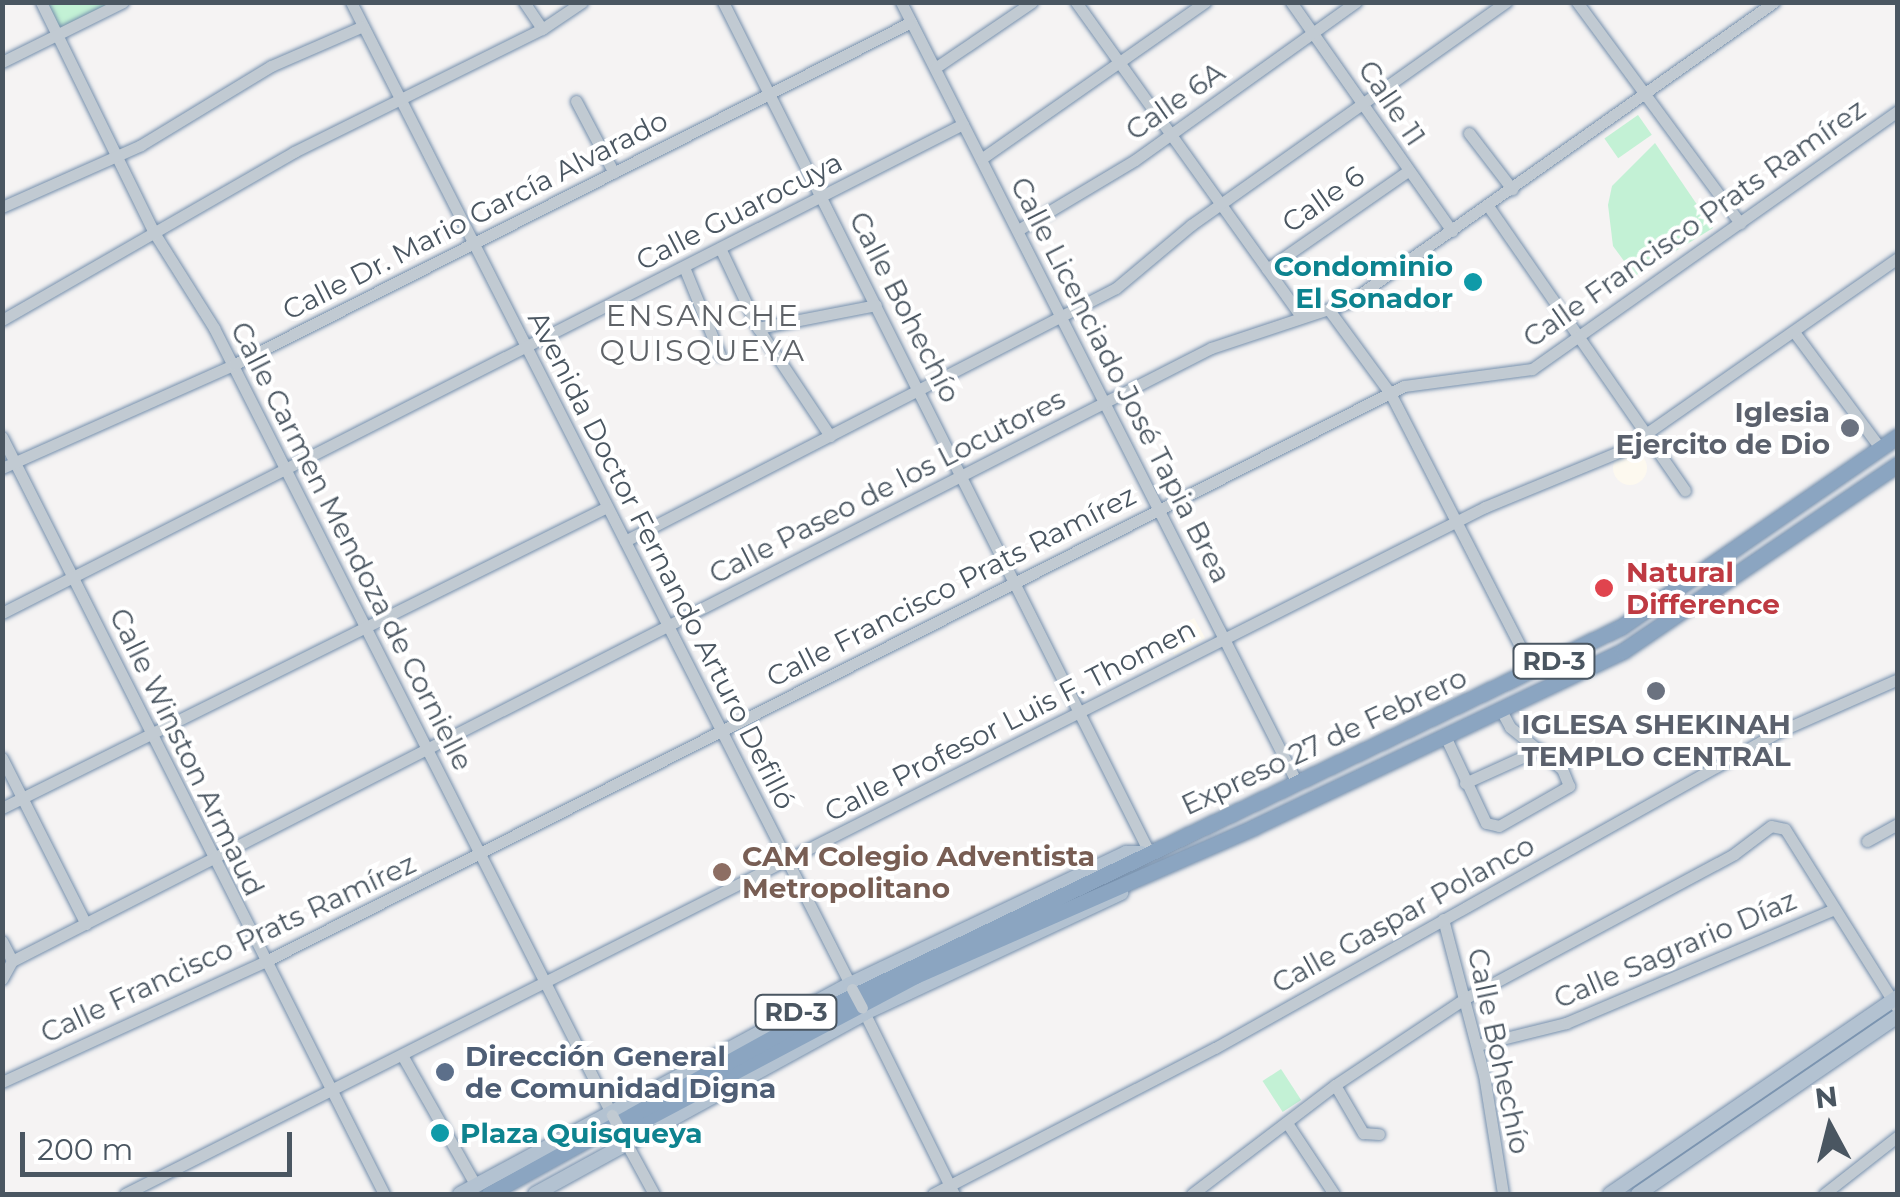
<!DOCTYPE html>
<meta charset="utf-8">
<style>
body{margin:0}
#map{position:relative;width:1900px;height:1197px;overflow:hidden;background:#f5f3f3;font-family:Montserrat,sans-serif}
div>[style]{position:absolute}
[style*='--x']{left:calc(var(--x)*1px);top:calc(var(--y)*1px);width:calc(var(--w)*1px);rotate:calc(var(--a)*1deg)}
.commercial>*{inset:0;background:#fdf9ef;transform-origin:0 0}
.round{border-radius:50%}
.green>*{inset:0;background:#c3f1d5;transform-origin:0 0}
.roads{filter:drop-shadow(0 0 2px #7690ad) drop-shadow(0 0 2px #7690ad)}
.minor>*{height:11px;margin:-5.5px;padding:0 5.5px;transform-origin:5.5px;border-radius:5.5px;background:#c1cad2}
.major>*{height:14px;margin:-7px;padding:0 7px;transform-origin:7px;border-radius:7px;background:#b3c2d1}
.highway>*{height:15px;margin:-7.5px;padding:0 7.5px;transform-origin:7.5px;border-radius:7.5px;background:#8ba5c1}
.minor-bridge>*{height:11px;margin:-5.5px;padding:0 5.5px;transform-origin:5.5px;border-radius:5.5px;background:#c1cad2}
.dots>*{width:28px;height:28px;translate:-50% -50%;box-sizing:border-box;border:5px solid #fff;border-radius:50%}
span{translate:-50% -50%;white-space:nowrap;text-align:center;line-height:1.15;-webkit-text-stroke:8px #fff;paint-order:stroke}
.shield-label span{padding:2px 8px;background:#fff;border:2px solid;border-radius:8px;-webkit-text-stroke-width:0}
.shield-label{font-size:25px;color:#4a5661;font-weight:700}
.street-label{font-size:28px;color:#4a5661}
.culture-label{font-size:28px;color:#0d838f;font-weight:700}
.right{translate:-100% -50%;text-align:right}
.left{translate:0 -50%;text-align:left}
.worship-label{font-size:28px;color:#5b616d;font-weight:700}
.health-label{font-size:28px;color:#be3a42;font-weight:700}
.education-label{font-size:28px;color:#785e54;font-weight:700}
.service-label{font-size:28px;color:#4e5e75;font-weight:700}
.neighbourhood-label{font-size:30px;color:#5f6368;letter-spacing:2.5px}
.frame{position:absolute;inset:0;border:5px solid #4a5661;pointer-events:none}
.north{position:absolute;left:1780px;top:1077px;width:100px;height:100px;-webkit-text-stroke:8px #fff;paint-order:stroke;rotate:353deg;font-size:28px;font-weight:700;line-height:40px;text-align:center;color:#4a5661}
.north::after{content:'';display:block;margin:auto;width:35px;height:45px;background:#4a5661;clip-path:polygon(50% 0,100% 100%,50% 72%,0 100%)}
.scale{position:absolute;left:20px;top:1132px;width:272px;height:45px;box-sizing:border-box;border:5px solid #4a5661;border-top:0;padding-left:12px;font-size:30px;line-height:35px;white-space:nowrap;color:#4a5661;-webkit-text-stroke:8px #fff;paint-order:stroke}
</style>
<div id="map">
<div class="commercial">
<i class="round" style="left:1613px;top:451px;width:34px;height:34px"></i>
<i style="left:1194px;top:618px;width:23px;height:35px;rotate:61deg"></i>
</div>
<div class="green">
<i style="clip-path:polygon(41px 3px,123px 3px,57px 33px)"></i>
<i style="left:1638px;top:115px;width:24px;height:41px;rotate:55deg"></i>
<i style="clip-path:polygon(1655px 143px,1713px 228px,1635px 276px,1613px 246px,1608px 205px,1612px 186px)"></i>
<i style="left:1281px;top:1069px;width:37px;height:22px;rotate:57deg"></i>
</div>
<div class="roads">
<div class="minor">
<i style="--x:41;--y:2;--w:255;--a:63.9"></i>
<i style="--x:153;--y:231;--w:115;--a:57.8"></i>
<i style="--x:214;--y:328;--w:882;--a:63.17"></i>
<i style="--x:351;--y:2;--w:1106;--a:63.06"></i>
<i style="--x:524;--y:2;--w:32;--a:56"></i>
<i style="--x:723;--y:2;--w:949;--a:63.38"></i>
<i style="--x:901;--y:2;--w:871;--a:63.11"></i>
<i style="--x:1076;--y:2;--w:384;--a:54.4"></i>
<i style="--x:1291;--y:2;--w:280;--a:54.9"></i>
<i style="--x:1577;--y:2;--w:275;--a:53.6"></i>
<i style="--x:2;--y:62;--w:135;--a:-26.4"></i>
<i style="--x:935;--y:68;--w:117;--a:-34.2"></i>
<i style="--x:576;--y:101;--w:81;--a:62.2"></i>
<i style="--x:1469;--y:133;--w:71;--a:52.5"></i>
<i style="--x:981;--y:159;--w:274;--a:-35"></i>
<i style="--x:1488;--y:206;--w:346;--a:55.3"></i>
<i style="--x:2;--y:207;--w:152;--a:-24"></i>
<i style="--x:141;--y:145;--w:152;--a:-31.3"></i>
<i style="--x:271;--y:66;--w:100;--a:-23.5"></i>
<i style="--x:1018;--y:230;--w:136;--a:-30.9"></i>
<i style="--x:1135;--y:160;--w:272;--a:-35.6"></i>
<i style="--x:720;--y:248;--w:89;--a:64.6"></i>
<i style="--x:758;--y:328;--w:130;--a:56.3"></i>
<i style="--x:684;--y:267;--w:95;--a:67.8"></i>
<i style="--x:1267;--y:269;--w:172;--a:-34.8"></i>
<i style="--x:1329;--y:310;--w:103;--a:53.7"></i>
<i style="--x:1390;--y:393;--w:313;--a:62.8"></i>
<i style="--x:2;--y:320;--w:337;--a:-29.9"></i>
<i style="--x:294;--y:152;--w:277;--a:-26.4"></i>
<i style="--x:542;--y:29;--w:48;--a:-34"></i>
<i style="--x:758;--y:328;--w:120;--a:-11"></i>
<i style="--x:1794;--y:332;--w:144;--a:53.4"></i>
<i style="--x:2;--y:437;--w:848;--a:63.22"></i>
<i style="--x:2;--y:468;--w:253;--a:-24"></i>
<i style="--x:233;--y:365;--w:760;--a:-26.83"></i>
<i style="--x:625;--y:541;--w:552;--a:-27.26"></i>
<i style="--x:1116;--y:288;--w:98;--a:-40"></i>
<i style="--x:1191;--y:225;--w:386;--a:-35.3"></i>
<i style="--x:2;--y:613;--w:1078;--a:-26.97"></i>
<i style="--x:1445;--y:736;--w:96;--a:64.8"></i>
<i style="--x:1486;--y:823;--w:13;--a:13"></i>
<i style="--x:1499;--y:826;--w:81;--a:-29.7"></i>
<i style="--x:1569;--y:786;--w:18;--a:-112"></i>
<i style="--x:1562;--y:769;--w:67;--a:-141.1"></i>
<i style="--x:1510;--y:727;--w:19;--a:-118"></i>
<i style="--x:2;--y:758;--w:186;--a:63.2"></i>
<i style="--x:1465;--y:783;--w:82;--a:-24.4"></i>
<i style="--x:2;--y:808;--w:676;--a:-26.45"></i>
<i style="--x:1867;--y:841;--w:35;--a:-29"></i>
<i style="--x:1443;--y:919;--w:161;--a:75.3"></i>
<i style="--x:1484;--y:1075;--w:121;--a:80.9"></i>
<i style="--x:2;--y:941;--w:22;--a:63"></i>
<i style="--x:12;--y:961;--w:1347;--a:-27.08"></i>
<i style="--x:1211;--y:348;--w:145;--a:-18.4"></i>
<i style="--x:1349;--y:302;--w:520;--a:-35.22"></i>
<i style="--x:2;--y:979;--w:21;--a:-61"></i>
<i style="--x:862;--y:1008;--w:208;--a:63.7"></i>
<i style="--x:1477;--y:1045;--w:92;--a:-13.9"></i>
<i style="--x:1566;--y:1023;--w:289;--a:-23"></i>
<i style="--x:402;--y:1055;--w:150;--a:60.5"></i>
<i style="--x:2;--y:1082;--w:288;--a:-24.6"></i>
<i style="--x:264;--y:962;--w:1277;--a:-26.81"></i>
<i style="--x:1404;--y:386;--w:129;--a:-7.6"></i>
<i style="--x:1532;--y:369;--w:448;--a:-35.2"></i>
<i style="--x:1335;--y:1085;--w:56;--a:59.7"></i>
<i style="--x:1363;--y:1133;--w:16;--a:4"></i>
<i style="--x:1287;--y:1123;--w:85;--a:56.5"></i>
<i style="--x:624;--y:1139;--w:63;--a:61.4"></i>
<i style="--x:125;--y:1194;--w:1524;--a:-26.8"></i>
<i style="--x:1485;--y:507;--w:147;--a:-22.4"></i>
<i style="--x:1621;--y:451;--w:338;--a:-34.9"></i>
<i style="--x:933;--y:1194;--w:318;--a:-27.4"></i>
<i style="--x:1215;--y:1048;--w:646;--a:-29.3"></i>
<i style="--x:1778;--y:732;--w:131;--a:-23.8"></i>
<i style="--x:1192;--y:1194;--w:180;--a:-37.3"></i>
<i style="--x:1335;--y:1085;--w:155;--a:-33.7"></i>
<i style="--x:1464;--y:999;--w:306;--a:-28.2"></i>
<i style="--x:1734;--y:854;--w:46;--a:-37.1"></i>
<i style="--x:1771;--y:826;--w:14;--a:12"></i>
<i style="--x:1785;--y:829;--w:213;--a:57.9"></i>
<i style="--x:1824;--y:1194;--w:94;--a:-38.1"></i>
</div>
<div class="major">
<i style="--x:460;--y:1194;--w:443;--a:-28.3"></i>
<i style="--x:850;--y:984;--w:306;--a:-25.4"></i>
<i style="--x:1126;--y:853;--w:15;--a:0"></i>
<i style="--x:535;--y:1194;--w:376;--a:-28.7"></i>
<i style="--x:865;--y:1013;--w:283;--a:-25.1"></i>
<i style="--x:1610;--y:1194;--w:349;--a:-34.4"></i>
<i style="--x:1638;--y:1194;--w:315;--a:-34.4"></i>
</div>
<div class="highway">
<i style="--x:634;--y:1125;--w:318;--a:-27.9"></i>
<i style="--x:915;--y:976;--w:370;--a:-23.7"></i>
<i style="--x:1254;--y:827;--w:409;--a:-25.5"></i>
<i style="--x:1623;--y:651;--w:333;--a:-34.2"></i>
<i style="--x:489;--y:1194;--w:375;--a:-28.9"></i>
<i style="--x:817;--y:1013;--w:892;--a:-25.65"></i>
<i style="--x:1621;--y:627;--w:336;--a:-34.6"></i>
</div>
</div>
<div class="minor-bridge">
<i style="--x:852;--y:989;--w:21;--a:62"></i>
<i style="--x:612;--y:1115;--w:27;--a:63"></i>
</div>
<div class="dots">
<i style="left:1473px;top:282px;background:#0f9aa8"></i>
<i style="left:1850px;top:428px;background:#6b7280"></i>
<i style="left:1604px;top:588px;background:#e0444e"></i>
<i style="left:1656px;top:691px;background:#6b7280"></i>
<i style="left:722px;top:872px;background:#8d6e63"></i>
<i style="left:445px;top:1072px;background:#5c6f8a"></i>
<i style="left:440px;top:1133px;background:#0f9aa8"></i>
</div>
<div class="shield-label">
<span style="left:1554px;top:661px">RD-3</span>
<span style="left:796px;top:1012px">RD-3</span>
</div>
<div class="street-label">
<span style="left:1175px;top:101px;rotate:-35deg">Calle 6A</span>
<span style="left:1392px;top:103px;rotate:56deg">Calle 11</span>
<span style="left:1323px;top:199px;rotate:-35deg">Calle 6</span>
<span style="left:739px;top:211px;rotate:-27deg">Calle Guarocuya</span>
<span style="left:475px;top:215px;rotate:-27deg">Calle Dr. Mario García Alvarado</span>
<span style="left:1694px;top:223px;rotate:-35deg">Calle Francisco Prats Ramírez</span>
<span style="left:905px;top:307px;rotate:63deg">Calle Bohechío</span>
<span style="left:1121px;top:380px;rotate:63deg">Calle Licenciado José Tapia Brea</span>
<span style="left:887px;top:486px;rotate:-27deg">Calle Paseo de los Locutores</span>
<span style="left:352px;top:546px;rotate:63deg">Calle Carmen Mendoza de Cornielle</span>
<span style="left:662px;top:560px;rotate:63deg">Avenida Doctor Fernando Arturo Defilló</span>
<span style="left:951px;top:586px;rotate:-27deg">Calle Francisco Prats Ramírez</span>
<span style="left:1010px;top:720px;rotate:-27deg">Calle Profesor Luis F. Thomen</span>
<span style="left:1324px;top:741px;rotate:-25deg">Expreso 27 de Febrero</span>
<span style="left:187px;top:752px;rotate:64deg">Calle Winston Armaud</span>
<span style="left:1403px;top:914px;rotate:-29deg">Calle Gaspar Polanco</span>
<span style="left:228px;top:948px;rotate:-25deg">Calle Francisco Prats Ramírez</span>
<span style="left:1675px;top:949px;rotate:-23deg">Calle Sagrario Díaz</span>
<span style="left:1499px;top:1051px;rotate:78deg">Calle Bohechío</span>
</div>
<div class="culture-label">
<span class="right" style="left:1453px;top:282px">Condominio<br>El Sonador</span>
<span class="left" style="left:460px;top:1133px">Plaza Quisqueya</span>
</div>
<div class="worship-label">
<span class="right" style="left:1830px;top:428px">Iglesia<br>Ejercito de Dio</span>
<span style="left:1656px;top:740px">IGLESA SHEKINAH<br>TEMPLO CENTRAL</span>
</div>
<div class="health-label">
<span class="left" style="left:1626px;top:588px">Natural<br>Difference</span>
</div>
<div class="education-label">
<span class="left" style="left:742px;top:872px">CAM Colegio Adventista<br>Metropolitano</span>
</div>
<div class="service-label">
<span class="left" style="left:465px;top:1072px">Dirección General<br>de Comunidad Digna</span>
</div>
<div class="neighbourhood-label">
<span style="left:703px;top:333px">ENSANCHE<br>QUISQUEYA</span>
</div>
<div class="frame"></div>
<div class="north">N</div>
<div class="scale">200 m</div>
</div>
